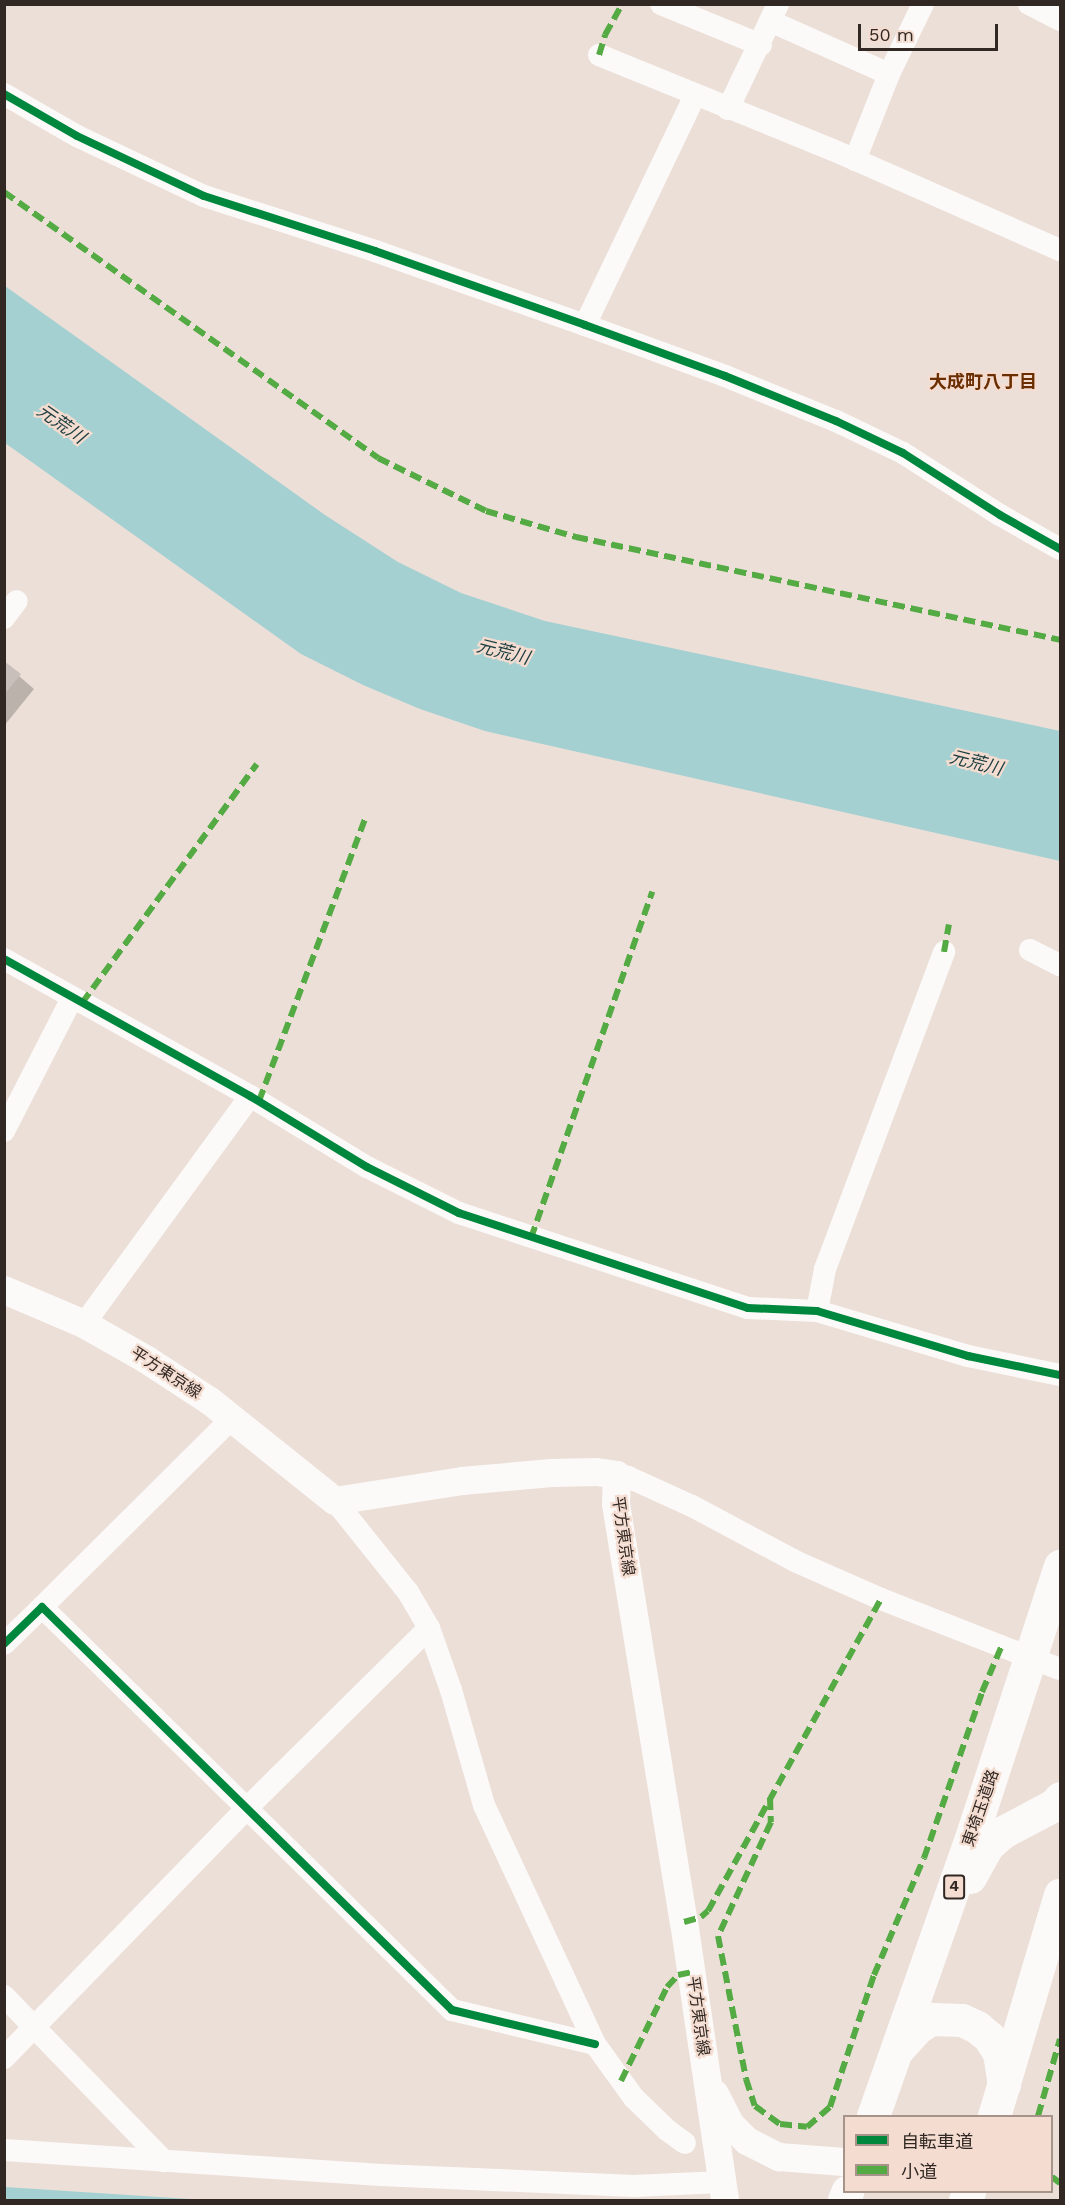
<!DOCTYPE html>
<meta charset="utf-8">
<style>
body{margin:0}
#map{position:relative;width:1065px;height:2205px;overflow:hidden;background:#ecdfd8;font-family:"Work Sans","Noto Sans JP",sans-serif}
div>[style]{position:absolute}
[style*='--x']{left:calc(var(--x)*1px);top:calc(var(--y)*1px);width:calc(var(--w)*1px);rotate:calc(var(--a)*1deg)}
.water>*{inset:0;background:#a4d0d2}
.shadow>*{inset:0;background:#0003}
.building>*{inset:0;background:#c9bfba}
.minor>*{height:22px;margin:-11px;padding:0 11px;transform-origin:11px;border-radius:11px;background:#fcfaf9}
.major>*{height:28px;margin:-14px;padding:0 14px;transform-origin:14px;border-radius:14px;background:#fcfaf9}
.highway>*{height:33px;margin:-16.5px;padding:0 16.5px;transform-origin:16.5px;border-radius:16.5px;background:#fcfaf9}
.quiet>*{height:6px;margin-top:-3px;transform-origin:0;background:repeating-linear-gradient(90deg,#54aa43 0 12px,transparent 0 18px)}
.cycleway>*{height:8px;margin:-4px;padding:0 4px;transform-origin:4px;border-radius:4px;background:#00873e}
span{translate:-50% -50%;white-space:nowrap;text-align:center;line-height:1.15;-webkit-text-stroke:4.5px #f4dcd0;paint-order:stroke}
.shield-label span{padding:2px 4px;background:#f4dcd0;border:2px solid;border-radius:4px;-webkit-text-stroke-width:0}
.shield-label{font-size:15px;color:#312823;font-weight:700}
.street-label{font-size:16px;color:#312823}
.neighbourhood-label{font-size:18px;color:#6a2e01;font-weight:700}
.water-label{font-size:18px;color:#1b3d40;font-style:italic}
.frame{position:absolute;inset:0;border:6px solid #312823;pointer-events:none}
.legend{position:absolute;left:843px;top:2115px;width:210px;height:78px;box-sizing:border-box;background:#f4dcd0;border:2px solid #a6948b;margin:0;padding:8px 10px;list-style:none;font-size:18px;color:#312823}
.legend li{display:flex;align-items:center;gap:12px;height:30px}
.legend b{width:30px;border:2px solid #a6948b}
.scale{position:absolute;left:858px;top:24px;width:140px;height:27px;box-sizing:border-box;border:3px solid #312823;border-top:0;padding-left:8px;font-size:18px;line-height:21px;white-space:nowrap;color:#312823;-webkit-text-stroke:4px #f4dcd0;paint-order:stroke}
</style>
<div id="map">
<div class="water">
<i style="clip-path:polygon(5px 286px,325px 515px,398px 562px,461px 593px,545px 621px,1060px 731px,1060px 861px,485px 731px,420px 709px,363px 685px,301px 654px,5px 443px)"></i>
<i style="clip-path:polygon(5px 2187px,205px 2200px,5px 2200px)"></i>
</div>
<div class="shadow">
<i style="clip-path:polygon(4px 663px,34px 689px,4px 726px)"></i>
</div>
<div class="building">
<i style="clip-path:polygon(4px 661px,21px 674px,4px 695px)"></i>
</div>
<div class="minor">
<i style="--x:661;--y:4;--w:108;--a:22.3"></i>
<i style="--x:1029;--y:4;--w:35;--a:27"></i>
<i style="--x:770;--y:21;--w:130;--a:24"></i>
<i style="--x:599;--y:55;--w:253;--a:22.1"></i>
<i style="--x:833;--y:150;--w:248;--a:23.8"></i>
<i style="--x:4;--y:94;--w:84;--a:29.9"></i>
<i style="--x:77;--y:136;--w:140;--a:25.3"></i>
<i style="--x:204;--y:196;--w:180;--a:17.8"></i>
<i style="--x:375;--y:251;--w:223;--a:19.4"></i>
<i style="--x:585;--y:325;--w:149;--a:20"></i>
<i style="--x:725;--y:376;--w:120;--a:22.1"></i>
<i style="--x:836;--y:421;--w:74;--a:25.5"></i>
<i style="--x:903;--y:453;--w:115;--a:32.6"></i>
<i style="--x:1000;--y:515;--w:69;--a:29.5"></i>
<i style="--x:728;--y:109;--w:116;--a:-64.5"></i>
<i style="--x:855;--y:160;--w:92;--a:-68.4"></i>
<i style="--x:889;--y:74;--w:78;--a:-64.1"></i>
<i style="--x:585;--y:325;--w:255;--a:-64.4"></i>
<i style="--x:4;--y:618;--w:21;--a:-53"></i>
<i style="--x:1030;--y:950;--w:34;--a:27"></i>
<i style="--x:4;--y:959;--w:282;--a:29.1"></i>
<i style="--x:250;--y:1096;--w:137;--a:31.3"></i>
<i style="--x:367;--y:1167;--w:103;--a:26.6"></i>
<i style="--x:459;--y:1213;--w:304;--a:18.2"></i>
<i style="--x:748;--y:1308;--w:69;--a:2.5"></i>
<i style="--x:817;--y:1311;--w:158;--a:16.6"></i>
<i style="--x:968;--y:1356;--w:94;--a:11.7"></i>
<i style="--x:4;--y:1131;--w:149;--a:-62.9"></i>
<i style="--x:817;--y:1311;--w:43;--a:-79.2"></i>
<i style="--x:825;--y:1269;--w:339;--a:-69.4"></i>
<i style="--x:84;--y:1324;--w:282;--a:-53.9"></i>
<i style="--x:617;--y:1475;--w:11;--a:10"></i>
<i style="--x:628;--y:1477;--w:70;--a:24.4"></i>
<i style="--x:692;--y:1506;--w:119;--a:28.1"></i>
<i style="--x:797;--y:1562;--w:92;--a:23.8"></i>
<i style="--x:881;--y:1599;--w:192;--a:21.4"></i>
<i style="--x:335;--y:1501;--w:117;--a:51.3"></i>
<i style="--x:408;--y:1592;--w:42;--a:59.7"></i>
<i style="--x:429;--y:1628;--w:66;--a:70.5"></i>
<i style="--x:451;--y:1690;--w:120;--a:74"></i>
<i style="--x:484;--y:1805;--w:264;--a:65.1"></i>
<i style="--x:595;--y:2044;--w:67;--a:54.2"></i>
<i style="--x:634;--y:2098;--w:46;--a:44.1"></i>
<i style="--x:667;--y:2130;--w:22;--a:36"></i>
<i style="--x:42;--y:1607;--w:267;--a:-44.8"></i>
<i style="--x:4;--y:1644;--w:53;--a:-44.2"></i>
<i style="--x:42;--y:1607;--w:575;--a:44.51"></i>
<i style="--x:452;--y:2010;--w:147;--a:13.4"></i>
<i style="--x:4;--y:1996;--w:230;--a:45.9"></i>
<i style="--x:4;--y:2058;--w:347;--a:-45.8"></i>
<i style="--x:246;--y:1809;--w:257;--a:-44.7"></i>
<i style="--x:4;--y:2150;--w:378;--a:3.8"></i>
<i style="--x:381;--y:2175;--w:253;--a:2.5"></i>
<i style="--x:634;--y:2186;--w:88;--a:-2.6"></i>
</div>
<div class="major">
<i style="--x:4;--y:1290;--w:87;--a:23"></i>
<i style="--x:84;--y:1324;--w:73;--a:29.7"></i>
<i style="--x:147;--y:1360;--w:75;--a:33.1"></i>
<i style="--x:210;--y:1401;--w:160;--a:38.7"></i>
<i style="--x:335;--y:1501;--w:129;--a:-8.9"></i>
<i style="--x:462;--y:1481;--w:90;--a:-5.1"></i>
<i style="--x:552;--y:1473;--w:44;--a:-1.3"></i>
<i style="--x:596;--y:1472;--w:21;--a:8"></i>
<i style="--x:617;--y:1475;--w:29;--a:92"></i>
<i style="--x:616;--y:1504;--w:423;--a:80.8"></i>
<i style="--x:684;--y:1922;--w:281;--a:81.6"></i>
<i style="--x:715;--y:2094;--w:35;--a:63"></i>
<i style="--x:731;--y:2125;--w:23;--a:45"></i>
<i style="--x:747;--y:2141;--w:36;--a:27"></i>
<i style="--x:779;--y:2157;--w:65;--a:4.4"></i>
</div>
<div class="highway">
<i style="--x:970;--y:1877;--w:37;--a:-61"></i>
<i style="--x:988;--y:1845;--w:20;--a:-41"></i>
<i style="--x:1003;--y:1832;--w:58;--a:-27.9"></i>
<i style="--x:1054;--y:1805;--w:9;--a:-49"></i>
<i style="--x:899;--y:2048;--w:27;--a:-48"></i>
<i style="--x:917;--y:2028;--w:17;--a:-33"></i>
<i style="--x:931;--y:2019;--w:31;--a:2"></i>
<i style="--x:962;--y:2020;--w:17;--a:25"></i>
<i style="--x:977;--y:2027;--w:16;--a:40"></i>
<i style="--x:989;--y:2037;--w:19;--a:58"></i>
<i style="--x:999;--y:2053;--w:32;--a:81"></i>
<i style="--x:873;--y:2116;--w:304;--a:-70.6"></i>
<i style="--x:974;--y:1829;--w:277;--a:-71.9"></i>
<i style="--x:994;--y:2116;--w:231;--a:-73.4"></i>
<i style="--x:844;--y:2200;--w:9;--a:-69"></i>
<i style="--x:965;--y:2200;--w:9;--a:-63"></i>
</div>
<div class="quiet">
<i style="--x:599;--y:55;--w:21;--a:-73"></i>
<i style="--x:605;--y:35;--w:35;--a:-61"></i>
<i style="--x:4;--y:192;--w:459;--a:35.4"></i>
<i style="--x:378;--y:458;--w:120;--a:26.1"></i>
<i style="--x:486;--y:511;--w:94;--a:16.1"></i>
<i style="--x:576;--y:537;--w:495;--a:12"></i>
<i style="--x:944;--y:952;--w:28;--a:-80"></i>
<i style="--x:82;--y:1003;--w:296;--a:-53.8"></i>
<i style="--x:259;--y:1101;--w:304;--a:-69.4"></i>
<i style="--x:531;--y:1238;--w:367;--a:-70.7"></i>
<i style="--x:770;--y:1798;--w:24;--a:88"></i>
<i style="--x:771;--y:1822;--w:126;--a:114.9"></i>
<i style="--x:718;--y:1936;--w:146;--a:78.9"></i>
<i style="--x:746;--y:2079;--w:28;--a:72"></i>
<i style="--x:755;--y:2106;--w:31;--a:36"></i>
<i style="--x:780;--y:2124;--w:27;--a:6"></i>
<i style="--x:807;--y:2127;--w:30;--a:-41"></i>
<i style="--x:830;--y:2107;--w:139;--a:-71.6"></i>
<i style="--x:874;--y:1975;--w:127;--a:-66.9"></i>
<i style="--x:924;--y:1858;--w:176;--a:-70.7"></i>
<i style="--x:982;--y:1692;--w:51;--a:-66.9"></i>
<i style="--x:684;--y:1922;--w:18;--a:-16"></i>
<i style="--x:701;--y:1917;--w:9;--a:-41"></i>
<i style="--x:708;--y:1911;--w:357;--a:-61"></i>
<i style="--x:621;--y:2081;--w:105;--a:-63.9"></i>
<i style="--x:667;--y:1987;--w:16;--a:-47"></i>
<i style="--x:678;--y:1975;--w:14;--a:-12"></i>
<i style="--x:1038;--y:2116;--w:80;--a:-74.1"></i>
<i style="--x:1052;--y:2177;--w:10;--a:37"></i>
</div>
<div class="cycleway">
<i style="--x:4;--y:94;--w:84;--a:29.9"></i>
<i style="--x:77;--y:136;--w:140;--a:25.3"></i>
<i style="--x:204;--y:196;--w:180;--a:17.8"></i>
<i style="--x:375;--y:251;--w:223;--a:19.4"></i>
<i style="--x:585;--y:325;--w:149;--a:20"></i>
<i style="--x:725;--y:376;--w:120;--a:22.1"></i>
<i style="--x:836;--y:421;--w:74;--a:25.5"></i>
<i style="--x:903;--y:453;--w:115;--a:32.6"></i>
<i style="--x:1000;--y:515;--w:69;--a:29.5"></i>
<i style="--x:4;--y:959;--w:282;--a:29.1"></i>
<i style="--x:250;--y:1096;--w:137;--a:31.3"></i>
<i style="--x:367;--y:1167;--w:103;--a:26.6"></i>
<i style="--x:459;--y:1213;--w:304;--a:18.2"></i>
<i style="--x:748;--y:1308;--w:69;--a:2.5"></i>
<i style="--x:817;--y:1311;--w:158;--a:16.6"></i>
<i style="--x:968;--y:1356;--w:94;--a:11.7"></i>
<i style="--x:4;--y:1644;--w:53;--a:-44.2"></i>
<i style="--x:42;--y:1607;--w:575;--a:44.51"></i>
<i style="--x:452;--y:2010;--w:147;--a:13.4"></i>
</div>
<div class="shield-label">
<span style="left:954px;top:1887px">4</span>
</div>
<div class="street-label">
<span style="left:166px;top:1373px;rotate:33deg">平方東京線</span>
<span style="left:623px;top:1536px;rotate:82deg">平方東京線</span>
<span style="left:981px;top:1808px;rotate:-71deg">東埼玉道路</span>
<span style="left:698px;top:2016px;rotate:82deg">平方東京線</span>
</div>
<div class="neighbourhood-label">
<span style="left:983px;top:382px">大成町八丁目</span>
</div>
<div class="water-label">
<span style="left:61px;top:424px;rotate:35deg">元荒川</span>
<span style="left:503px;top:652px;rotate:14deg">元荒川</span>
<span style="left:976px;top:763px;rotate:14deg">元荒川</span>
</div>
<div class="frame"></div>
<ul class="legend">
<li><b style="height:8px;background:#00873e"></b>自転車道</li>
<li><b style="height:8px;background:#54aa43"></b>小道</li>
</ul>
<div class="scale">50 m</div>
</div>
